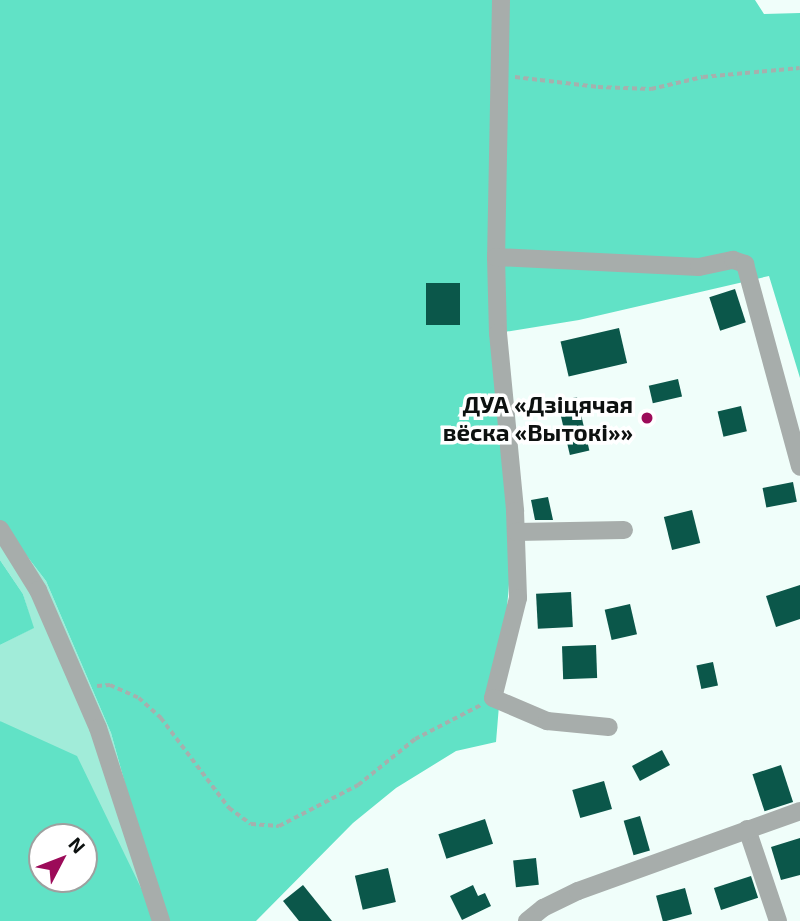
<!DOCTYPE html>
<meta charset="utf-8">
<style>
body{margin:0}
#map{position:relative;width:800px;height:921px;overflow:hidden;background:#f0fefa;font-family:"Exo 2",sans-serif}
div>[style]{position:absolute}
[style*='--x']{left:calc(var(--x)*1px);top:calc(var(--y)*1px);width:calc(var(--w)*1px);rotate:calc(var(--a)*1deg)}
.green>*{inset:0;background:#a1ecd9}
.forest>*{inset:0;background:#61e2c6}
.building>*{inset:0;background:#0b574a;transform-origin:0 0}
.path>*{height:3.5px;margin-top:-1.75px;transform-origin:0;background:repeating-linear-gradient(90deg,#a5b0ad 0 5px,transparent 0 8.5px)}
.minor>*{height:18px;margin:-9px;padding:0 9px;transform-origin:9px;border-radius:9px;background:#a7adab}
.dots>*{width:19px;height:19px;translate:-50% -50%;box-sizing:border-box;border:4px solid #fff;border-radius:50%}
span{translate:-50% -50%;white-space:nowrap;text-align:center;line-height:1.15;-webkit-text-stroke:7px #fff;paint-order:stroke}
.poi-label{font-size:24px;color:#0d1110;font-weight:700}
.right{translate:-100% -50%;text-align:right}
.north{position:absolute;left:28px;top:823px;width:70px;height:70px;box-sizing:border-box;background:#fff;border:2px solid #9ea09f;border-radius:50%;rotate:48deg;font-size:19px;font-weight:700;line-height:28px;text-align:center;color:#0d1110}
.north::after{content:'';display:block;margin:auto;width:24px;height:32px;background:#9c0b59;clip-path:polygon(50% 0,100% 100%,50% 72%,0 100%)}
</style>
<div id="map">
<div class="green">
<i style="clip-path:polygon(0 521px,46px 581px,111px 733px,163px 921px,0 721px,0 645px,33px 628px,23px 594px,0 560px)"></i>
</div>
<div class="forest">
<i style="clip-path:polygon(0 0,755px 0,764px 14px,800px 13px,800px 378px,769px 276px,579px 320px,498px 333px,515px 511px,496px 742px,456px 751px,396px 788px,353px 823px,256px 921px,163px 921px,111px 733px,46px 581px,0 521px)"></i>
<i style="clip-path:polygon(0 560px,23px 594px,34px 628px,0 645px)"></i>
<i style="clip-path:polygon(evenodd,0 721px,77px 756px,157px 921px,0 921px,0 721px,42px 837px,84px 837px,84px 879px,42px 879px,42px 837px)"></i>
</div>
<div class="building">
<i style="left:426px;top:283px;width:34px;height:42px"></i>
<i style="left:735px;top:289px;width:35px;height:27px;rotate:72deg"></i>
<i style="left:619px;top:328px;width:36px;height:60px;rotate:77deg"></i>
<i style="left:678px;top:379px;width:18px;height:30px;rotate:77deg"></i>
<i style="left:577px;top:397px;width:55px;height:20px;rotate:77deg"></i>
<i style="left:741px;top:406px;width:26px;height:24px;rotate:77deg"></i>
<i style="left:793px;top:482px;width:20px;height:31px;rotate:79deg"></i>
<i style="clip-path:polygon(548px 497px,553px 520px,535px 520px,531px 500px)"></i>
<i style="left:692px;top:510px;width:34px;height:29px;rotate:76deg"></i>
<i style="clip-path:polygon(800px 585px,800px 619px,776px 627px,766px 596px)"></i>
<i style="left:571px;top:592px;width:35px;height:35px;rotate:87deg"></i>
<i style="left:630px;top:604px;width:31px;height:26px;rotate:77deg"></i>
<i style="left:596px;top:645px;width:33px;height:34px;rotate:88deg"></i>
<i style="left:713px;top:662px;width:24px;height:17px;rotate:78deg"></i>
<i style="left:662px;top:750px;width:17px;height:34px;rotate:62deg"></i>
<i style="left:781px;top:765px;width:39px;height:30px;rotate:72deg"></i>
<i style="left:604px;top:781px;width:29px;height:33px;rotate:74deg"></i>
<i style="left:640px;top:816px;width:36px;height:17px;rotate:74deg"></i>
<i style="left:485px;top:819px;width:26px;height:49px;rotate:72deg"></i>
<i style="clip-path:polygon(800px 838px,800px 875px,781px 880px,771px 847px)"></i>
<i style="left:536px;top:858px;width:27px;height:23px;rotate:84deg"></i>
<i style="left:388px;top:868px;width:35px;height:34px;rotate:77deg"></i>
<i style="left:751px;top:876px;width:23px;height:39px;rotate:72deg"></i>
<i style="clip-path:polygon(303px 885px,332px 921px,299px 921px,283px 901px)"></i>
<i style="clip-path:polygon(473px 885px,478px 896px,485px 893px,491px 906px,462px 920px,450px 896px)"></i>
<i style="left:685px;top:888px;width:27px;height:30px;rotate:75deg"></i>
</div>
<div class="path">
<i style="--x:515;--y:77;--w:84;--a:6.9"></i>
<i style="--x:598;--y:87;--w:53;--a:2.2"></i>
<i style="--x:651;--y:89;--w:53;--a:-13"></i>
<i style="--x:703;--y:77;--w:97;--a:-5.3"></i>
<i style="--x:97;--y:686;--w:13;--a:-4"></i>
<i style="--x:110;--y:685;--w:32;--a:24"></i>
<i style="--x:139;--y:698;--w:30;--a:42"></i>
<i style="--x:161;--y:718;--w:113;--a:52.9"></i>
<i style="--x:229;--y:808;--w:27;--a:36"></i>
<i style="--x:251;--y:824;--w:28;--a:4"></i>
<i style="--x:279;--y:826;--w:89;--a:-27.4"></i>
<i style="--x:358;--y:785;--w:73;--a:-38.9"></i>
<i style="--x:415;--y:739;--w:74;--a:-27.3"></i>
</div>
<div class="minor">
<i style="--x:501;--y:0;--w:257;--a:91.1"></i>
<i style="--x:496;--y:257;--w:76;--a:88.5"></i>
<i style="--x:498;--y:333;--w:179;--a:84.5"></i>
<i style="--x:515;--y:511;--w:87;--a:88"></i>
<i style="--x:518;--y:598;--w:103;--a:104"></i>
<i style="--x:493;--y:698;--w:59;--a:23.1"></i>
<i style="--x:547;--y:721;--w:62;--a:5.5"></i>
<i style="--x:496;--y:257;--w:203;--a:2.8"></i>
<i style="--x:699;--y:267;--w:35;--a:-12"></i>
<i style="--x:733;--y:260;--w:13;--a:18"></i>
<i style="--x:745;--y:264;--w:210;--a:74.8"></i>
<i style="--x:0;--y:529;--w:72;--a:58.1"></i>
<i style="--x:38;--y:590;--w:150;--a:66.5"></i>
<i style="--x:98;--y:728;--w:203;--a:71.9"></i>
<i style="--x:516;--y:532;--w:108;--a:-1.1"></i>
<i style="--x:747;--y:829;--w:97;--a:71.4"></i>
<i style="--x:527;--y:921;--w:21;--a:-39"></i>
<i style="--x:543;--y:908;--w:39;--a:-26"></i>
<i style="--x:578;--y:891;--w:236;--a:-19.8"></i>
</div>
<div class="dots">
<i style="left:647px;top:418px;background:#9c0b59"></i>
</div>
<div class="poi-label">
<span class="right" style="left:633px;top:418px">ДУА «Дзіцячая<br>вёска «Вытокі»»</span>
</div>
<div class="north">N</div>
</div>
